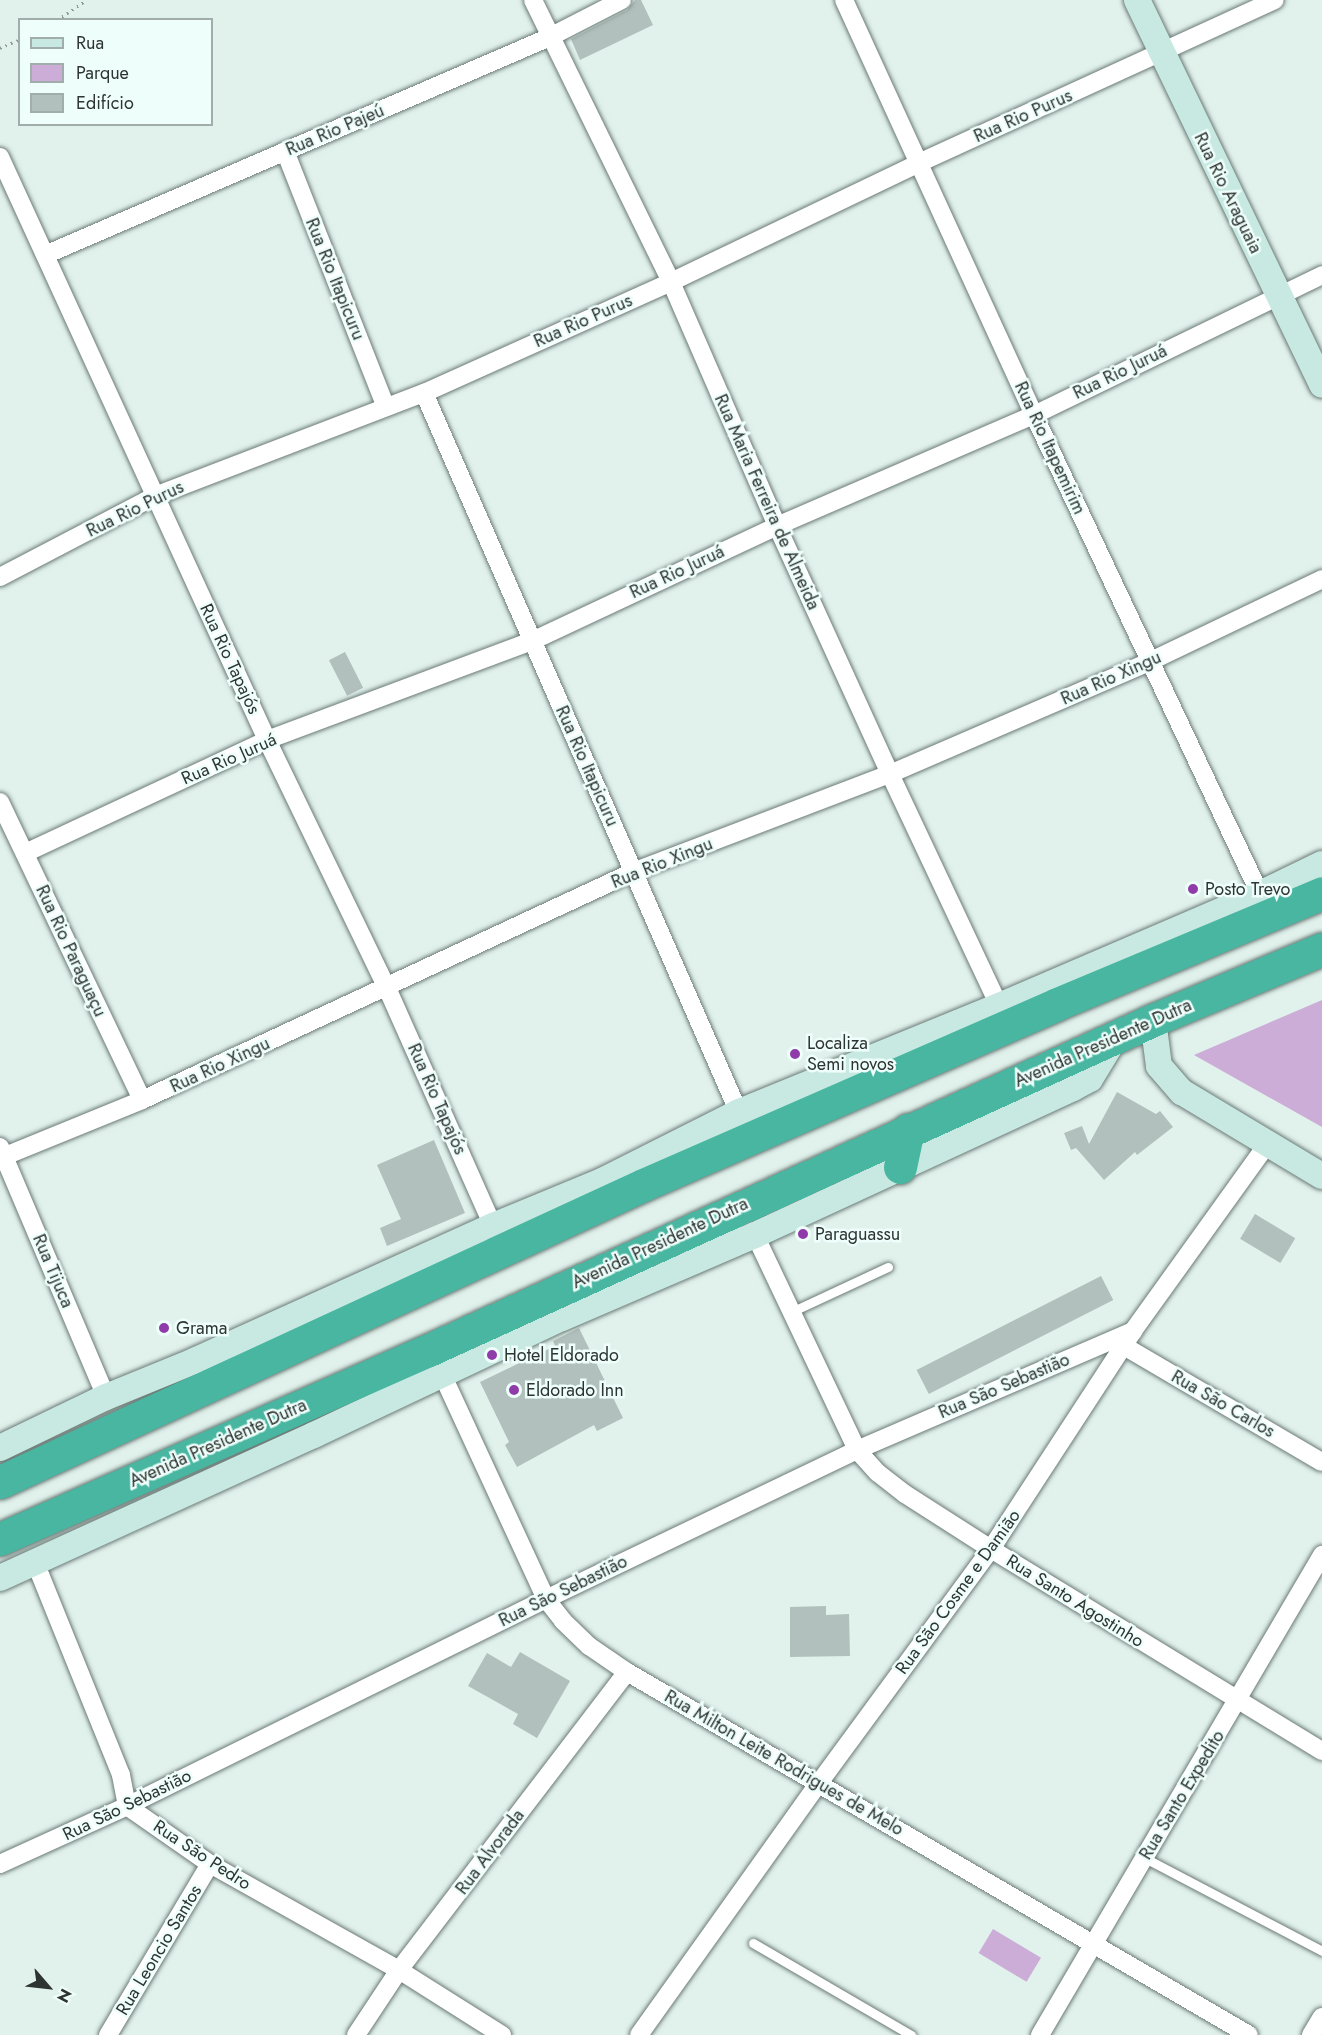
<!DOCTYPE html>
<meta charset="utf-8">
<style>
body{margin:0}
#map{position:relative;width:1322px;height:2035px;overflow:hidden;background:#e1f1ec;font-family:Jost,sans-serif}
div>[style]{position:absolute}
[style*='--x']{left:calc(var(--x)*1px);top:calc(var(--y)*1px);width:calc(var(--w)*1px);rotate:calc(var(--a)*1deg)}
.green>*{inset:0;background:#ccadd7;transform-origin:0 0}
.building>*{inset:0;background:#b1c0bc;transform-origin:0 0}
.path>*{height:3px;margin-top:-1.5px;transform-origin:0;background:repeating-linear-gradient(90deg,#8f9b97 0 1.5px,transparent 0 6px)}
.roads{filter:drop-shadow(0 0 2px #6b7a76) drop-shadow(0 0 2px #6b7a76)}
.lane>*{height:9px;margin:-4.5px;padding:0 4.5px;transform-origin:4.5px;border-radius:4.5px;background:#fff}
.street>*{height:18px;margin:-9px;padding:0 9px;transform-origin:9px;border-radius:9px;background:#fff}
.secondary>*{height:26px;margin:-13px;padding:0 13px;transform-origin:13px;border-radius:13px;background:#c8e9e2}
.highway>*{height:33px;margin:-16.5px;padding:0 16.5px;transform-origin:16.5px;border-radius:16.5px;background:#48b6a0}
.dots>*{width:16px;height:16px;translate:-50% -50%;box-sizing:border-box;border:3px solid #eefefa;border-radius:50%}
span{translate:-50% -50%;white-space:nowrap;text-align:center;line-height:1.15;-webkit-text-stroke:5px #eefefa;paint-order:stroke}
.street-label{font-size:18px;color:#2e3432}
.poi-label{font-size:18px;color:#2e3432}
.left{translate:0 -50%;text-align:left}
.legend{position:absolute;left:18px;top:18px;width:195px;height:108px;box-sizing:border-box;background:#eefefa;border:2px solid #a1adaa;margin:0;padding:8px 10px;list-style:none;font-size:18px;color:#2e3432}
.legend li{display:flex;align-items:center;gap:12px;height:30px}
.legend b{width:30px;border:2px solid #a1adaa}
.north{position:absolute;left:18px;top:1957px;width:60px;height:60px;-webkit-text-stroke:4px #eefefa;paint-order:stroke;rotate:118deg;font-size:16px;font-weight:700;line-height:24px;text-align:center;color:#2e3432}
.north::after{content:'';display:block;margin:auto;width:21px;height:27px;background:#2e3432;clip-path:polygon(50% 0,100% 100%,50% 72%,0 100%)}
</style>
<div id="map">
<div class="green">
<i style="clip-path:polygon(1322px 1000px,1322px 1127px,1194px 1055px)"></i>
<i style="left:993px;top:1929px;width:56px;height:28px;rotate:31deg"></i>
</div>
<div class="building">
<i style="clip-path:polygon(635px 0,641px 0,653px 25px,580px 60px,571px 39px,627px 10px)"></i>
<i style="left:345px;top:652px;width:40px;height:18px;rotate:63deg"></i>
<i style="clip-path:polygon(1117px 1092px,1156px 1114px,1160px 1111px,1173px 1127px,1137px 1155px,1135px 1152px,1104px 1180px,1076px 1148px,1071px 1150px,1064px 1133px,1082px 1126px,1089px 1144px)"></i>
<i style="clip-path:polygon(434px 1140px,465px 1213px,387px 1246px,380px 1228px,401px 1219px,377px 1165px)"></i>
<i style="left:1255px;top:1214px;width:47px;height:29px;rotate:31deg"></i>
<i style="left:1101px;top:1276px;width:27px;height:207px;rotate:63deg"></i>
<i style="clip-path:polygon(579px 1328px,623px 1418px,597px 1431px,594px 1425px,517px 1467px,505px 1445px,509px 1442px,480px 1382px,555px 1346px,553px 1341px)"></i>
<i style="clip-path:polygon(826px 1606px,826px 1615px,849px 1614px,850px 1656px,790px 1657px,790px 1607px)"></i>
<i style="clip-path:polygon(520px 1652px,570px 1681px,537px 1738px,513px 1724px,518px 1714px,468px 1686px,487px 1653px,511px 1667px)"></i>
</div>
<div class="path">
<i style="--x:57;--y:20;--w:36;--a:-34"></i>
<i style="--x:0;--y:48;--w:22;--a:-24"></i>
</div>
<div class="roads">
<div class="lane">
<i style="--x:791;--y:1312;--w:107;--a:-24.9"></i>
<i style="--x:1145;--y:1858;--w:200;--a:27.7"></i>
<i style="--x:753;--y:1943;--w:183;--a:30.2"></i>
</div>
<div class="street">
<i style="--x:533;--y:0;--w:314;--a:63.9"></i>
<i style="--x:671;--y:282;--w:266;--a:66.5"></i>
<i style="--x:777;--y:526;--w:273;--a:65.5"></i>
<i style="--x:890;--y:774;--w:256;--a:64.8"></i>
<i style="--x:844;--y:0;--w:456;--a:65.4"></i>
<i style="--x:1034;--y:415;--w:530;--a:64.74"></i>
<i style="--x:285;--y:151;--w:275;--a:68.5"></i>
<i style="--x:0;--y:157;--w:641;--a:65.39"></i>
<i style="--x:267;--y:740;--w:276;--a:64.2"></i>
<i style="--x:387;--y:988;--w:261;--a:66"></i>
<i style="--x:45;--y:255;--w:550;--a:-23.35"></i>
<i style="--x:550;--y:37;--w:81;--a:-27.2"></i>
<i style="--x:424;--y:393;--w:796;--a:66.37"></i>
<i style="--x:0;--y:577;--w:175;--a:-27.6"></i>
<i style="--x:155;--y:496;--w:288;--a:-21"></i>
<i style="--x:424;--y:393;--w:271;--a:-24.2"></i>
<i style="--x:671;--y:282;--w:277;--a:-25.6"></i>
<i style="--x:921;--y:162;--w:389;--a:-24.6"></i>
<i style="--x:0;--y:802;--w:330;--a:64.5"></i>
<i style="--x:25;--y:853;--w:267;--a:-25"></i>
<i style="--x:267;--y:740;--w:283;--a:-20.5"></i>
<i style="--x:532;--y:641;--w:271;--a:-25.1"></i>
<i style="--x:777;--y:526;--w:280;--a:-23.4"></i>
<i style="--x:1034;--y:415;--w:320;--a:-25.9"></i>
<i style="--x:0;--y:1147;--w:272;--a:67"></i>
<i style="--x:5;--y:1156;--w:148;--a:-22.2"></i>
<i style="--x:142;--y:1100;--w:541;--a:-24.91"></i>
<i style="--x:633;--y:872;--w:275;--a:-20.9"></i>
<i style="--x:890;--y:774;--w:284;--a:-23.4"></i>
<i style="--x:1151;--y:661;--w:190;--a:-25.6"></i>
<i style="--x:755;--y:1235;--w:238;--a:64.6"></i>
<i style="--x:857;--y:1450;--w:31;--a:48"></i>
<i style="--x:878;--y:1473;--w:34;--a:38"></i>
<i style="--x:905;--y:1494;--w:102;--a:32.6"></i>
<i style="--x:991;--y:1549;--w:388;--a:31.4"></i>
<i style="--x:1124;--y:1346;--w:229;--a:30.4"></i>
<i style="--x:442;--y:1374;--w:248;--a:65.2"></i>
<i style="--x:546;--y:1599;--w:28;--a:52"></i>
<i style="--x:563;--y:1621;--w:36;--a:44"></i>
<i style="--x:589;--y:1646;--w:46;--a:34.4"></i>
<i style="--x:627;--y:1672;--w:720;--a:30.27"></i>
<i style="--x:35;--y:1562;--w:230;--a:68"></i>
<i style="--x:121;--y:1775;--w:32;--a:79"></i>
<i style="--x:127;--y:1806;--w:101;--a:34.9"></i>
<i style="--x:210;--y:1864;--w:217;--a:29.3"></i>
<i style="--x:399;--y:1970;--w:122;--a:32.3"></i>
<i style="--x:0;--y:1864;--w:140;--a:-24.5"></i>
<i style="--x:127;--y:1806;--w:467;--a:-26.3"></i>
<i style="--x:546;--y:1599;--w:345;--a:-25.6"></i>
<i style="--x:857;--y:1450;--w:301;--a:-23.3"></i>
<i style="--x:108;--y:2035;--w:199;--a:-59.2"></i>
<i style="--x:356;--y:2035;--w:78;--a:-56.5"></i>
<i style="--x:399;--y:1970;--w:375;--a:-52.6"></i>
<i style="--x:639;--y:2035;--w:310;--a:-54.5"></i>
<i style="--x:819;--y:1783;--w:290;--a:-53.7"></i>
<i style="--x:991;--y:1549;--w:260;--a:-56.9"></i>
<i style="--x:1133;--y:1331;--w:231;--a:-54.3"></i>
<i style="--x:1040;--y:2035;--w:557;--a:-59.57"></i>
<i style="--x:1311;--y:2035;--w:21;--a:-59"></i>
</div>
<div class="secondary">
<i style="--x:1137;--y:0;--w:427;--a:64.3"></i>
<i style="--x:1153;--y:1020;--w:46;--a:82.6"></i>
<i style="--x:1159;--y:1066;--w:35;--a:49"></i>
<i style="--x:1182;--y:1092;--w:163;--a:31"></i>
<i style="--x:0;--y:1448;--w:118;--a:-25.7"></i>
<i style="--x:106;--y:1397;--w:95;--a:-22.2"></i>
<i style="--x:194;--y:1361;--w:328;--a:-24.3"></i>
<i style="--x:493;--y:1226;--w:118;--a:-22.4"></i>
<i style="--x:602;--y:1181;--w:153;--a:-26.7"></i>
<i style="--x:739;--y:1112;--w:281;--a:-22.2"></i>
<i style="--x:999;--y:1006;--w:284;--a:-23.2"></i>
<i style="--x:1260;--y:894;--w:69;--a:-25.8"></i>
<i style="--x:0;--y:1578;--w:345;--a:-24.5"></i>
<i style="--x:314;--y:1435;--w:274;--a:-25.3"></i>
<i style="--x:562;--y:1318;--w:210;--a:-23.3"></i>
<i style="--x:755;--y:1235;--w:350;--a:-24.8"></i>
<i style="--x:1073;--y:1088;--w:19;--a:-28"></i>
<i style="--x:1090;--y:1079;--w:50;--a:-58.8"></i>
</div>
<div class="highway">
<i style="--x:900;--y:1167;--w:38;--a:-78"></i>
<i style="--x:0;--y:1482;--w:708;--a:-24.79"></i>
<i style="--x:643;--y:1185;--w:452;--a:-23.6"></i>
<i style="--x:1057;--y:1004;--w:287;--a:-22.7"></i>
<i style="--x:0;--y:1539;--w:469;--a:-23.8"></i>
<i style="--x:429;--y:1350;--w:796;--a:-24.5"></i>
<i style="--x:1153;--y:1020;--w:183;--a:-22.8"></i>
</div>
</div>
<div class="dots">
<i style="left:1193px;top:889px;background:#8f3ba9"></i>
<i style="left:795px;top:1054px;background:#8f3ba9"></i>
<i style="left:803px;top:1234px;background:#8f3ba9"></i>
<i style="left:164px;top:1328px;background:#8f3ba9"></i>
<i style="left:492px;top:1355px;background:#8f3ba9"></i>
<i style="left:514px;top:1390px;background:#8f3ba9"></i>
</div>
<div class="street-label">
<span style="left:1023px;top:116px;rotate:-24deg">Rua Rio Purus</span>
<span style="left:335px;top:130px;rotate:-23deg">Rua Rio Pajeú</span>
<span style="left:1228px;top:193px;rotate:64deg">Rua Rio Araguaia</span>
<span style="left:335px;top:279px;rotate:68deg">Rua Rio Itapicuru</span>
<span style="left:583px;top:321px;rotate:-24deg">Rua Rio Purus</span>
<span style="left:1120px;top:372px;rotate:-26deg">Rua Rio Juruá</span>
<span style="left:1050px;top:448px;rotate:65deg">Rua Rio Itapemirim</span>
<span style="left:767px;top:502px;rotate:66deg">Rua Maria Ferreira de Almeida</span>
<span style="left:135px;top:509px;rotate:-26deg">Rua Rio Purus</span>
<span style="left:677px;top:572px;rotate:-25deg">Rua Rio Juruá</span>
<span style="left:230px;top:659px;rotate:65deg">Rua Rio Tapajós</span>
<span style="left:1111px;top:678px;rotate:-24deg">Rua Rio Xingu</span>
<span style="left:229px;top:759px;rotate:-24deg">Rua Rio Juruá</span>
<span style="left:587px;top:766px;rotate:66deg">Rua Rio Itapicuru</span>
<span style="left:662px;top:863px;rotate:-22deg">Rua Rio Xingu</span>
<span style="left:71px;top:951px;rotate:65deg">Rua Rio Paraguaçu</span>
<span style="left:1103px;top:1043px;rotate:-24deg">Avenida Presidente Dutra</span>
<span style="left:220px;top:1065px;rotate:-25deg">Rua Rio Xingu</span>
<span style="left:437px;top:1099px;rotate:66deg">Rua Rio Tapajós</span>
<span style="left:660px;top:1243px;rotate:-25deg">Avenida Presidente Dutra</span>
<span style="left:53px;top:1271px;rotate:67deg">Rua Tijuca</span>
<span style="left:1004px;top:1386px;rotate:-23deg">Rua São Sebastião</span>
<span style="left:1223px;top:1404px;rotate:30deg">Rua São Carlos</span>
<span style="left:218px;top:1443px;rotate:-24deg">Avenida Presidente Dutra</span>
<span style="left:563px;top:1591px;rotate:-26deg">Rua São Sebastião</span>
<span style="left:958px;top:1592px;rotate:-54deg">Rua São Cosme e Damião</span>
<span style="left:1075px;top:1601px;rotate:32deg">Rua Santo Agostinho</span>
<span style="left:784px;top:1763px;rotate:30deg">Rua Milton Leite Rodrigues de Melo</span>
<span style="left:1182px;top:1795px;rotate:-59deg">Rua Santo Expedito</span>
<span style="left:127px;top:1805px;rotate:-26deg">Rua São Sebastião</span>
<span style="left:490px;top:1852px;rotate:-53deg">Rua Alvorada</span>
<span style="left:202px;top:1855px;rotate:33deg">Rua São Pedro</span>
<span style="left:159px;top:1950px;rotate:-59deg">Rua Leoncio Santos</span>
</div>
<div class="poi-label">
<span class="left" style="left:1205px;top:889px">Posto Trevo</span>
<span class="left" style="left:807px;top:1054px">Localiza<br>Semi novos</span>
<span class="left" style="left:815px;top:1234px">Paraguassu</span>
<span class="left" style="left:176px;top:1328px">Grama</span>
<span class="left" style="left:504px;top:1355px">Hotel Eldorado</span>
<span class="left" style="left:526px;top:1390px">Eldorado Inn</span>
</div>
<ul class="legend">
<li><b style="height:8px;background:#c8e9e2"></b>Rua</li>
<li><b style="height:16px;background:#ccadd7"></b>Parque</li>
<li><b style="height:16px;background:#b1c0bc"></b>Edifício</li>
</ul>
<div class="north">N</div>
</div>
